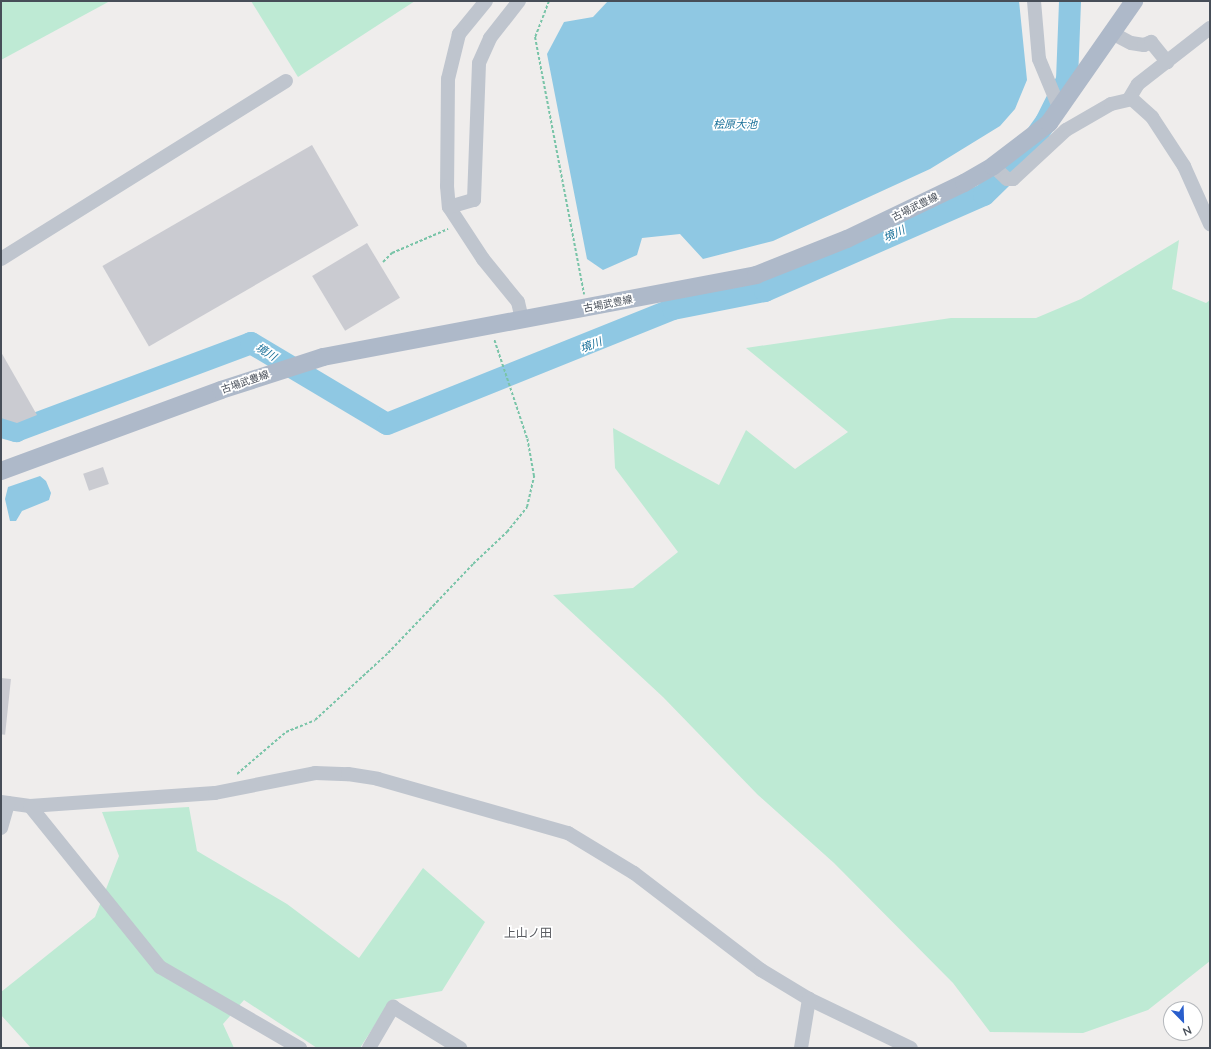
<!DOCTYPE html>
<meta charset="utf-8">
<style>
body{margin:0}
#map{position:relative;width:1211px;height:1049px;overflow:hidden;background:#efedec;font-family:Mulish,"Noto Sans JP",sans-serif}
div>[style]{position:absolute}
[style*='--x']{left:calc(var(--x)*1px);top:calc(var(--y)*1px);width:calc(var(--w)*1px);rotate:calc(var(--a)*1deg)}
.green>*{inset:0;background:#beead4}
.water>*{inset:0;background:#8fc8e3}
.river>*{height:22px;margin:-11px;padding:0 11px;transform-origin:11px;border-radius:11px;background:#8fc8e3}
.building>*{inset:0;background:#cacbd1;transform-origin:0 0}
.path>*{height:2px;margin-top:-1px;transform-origin:0;background:repeating-linear-gradient(90deg,#79c4a8 0 3px,transparent 0 5px)}
.minor>*{height:14px;margin:-7px;padding:0 7px;transform-origin:7px;border-radius:7px;background:#bfc5ce}
.major>*{height:18px;margin:-9px;padding:0 9px;transform-origin:9px;border-radius:9px;background:#aeb9c9}
span{translate:-50% -50%;white-space:nowrap;text-align:center;line-height:1.15;-webkit-text-stroke:3.5px #fff;paint-order:stroke}
.street-label{font-size:10px;color:#474e58}
.water-label{font-size:11px;color:#197099;font-style:italic}
.quarter-label{font-size:12px;color:#5a5c61}
.frame{position:absolute;inset:0;border:2px solid #474e58;pointer-events:none}
.north{position:absolute;left:1163px;top:1001px;width:40px;height:40px;box-sizing:border-box;background:#fff;border:1px solid #b5b8bc;border-radius:50%;rotate:157deg;font-size:11px;font-weight:700;line-height:16px;text-align:center;color:#474e58}
.north::after{content:'';display:block;margin:auto;width:14px;height:18px;background:#295ecc;clip-path:polygon(50% 0,100% 100%,50% 72%,0 100%)}
</style>
<div id="map">
<div class="green">
<i style="clip-path:polygon(4px 1px,110px 1px,1px 60px,1px 2px)"></i>
<i style="clip-path:polygon(251px 1px,415px 1px,298px 77px)"></i>
<i style="clip-path:polygon(1179px 240px,1172px 289px,1206px 303px,1210px 300px,1210px 961px,1148px 1010px,1083px 1033px,990px 1032px,953px 983px,834px 863px,758px 795px,663px 697px,553px 595px,633px 588px,678px 552px,615px 468px,613px 428px,719px 485px,746px 430px,795px 469px,848px 432px,746px 348px,951px 318px,1036px 318px,1081px 299px)"></i>
<i style="clip-path:polygon(189px 807px,197px 851px,287px 904px,359px 958px,423px 868px,485px 922px,442px 991px,391px 1000px,360px 1048px,317px 1048px,244px 1000px,223px 1024px,234px 1048px,31px 1048px,1px 1015px,1px 992px,95px 917px,119px 856px,102px 812px)"></i>
</div>
<div class="water">
<i style="clip-path:polygon(608px 1px,1019px 1px,1027px 80px,1015px 109px,1000px 126px,930px 169px,773px 241px,703px 259px,680px 234px,642px 238px,637px 255px,603px 270px,587px 259px,547px 54px,564px 22px,593px 17px)"></i>
<i style="clip-path:polygon(40px 476px,46px 481px,51px 493px,49px 500px,22px 511px,16px 521px,10px 521px,5px 499px,8px 487px)"></i>
</div>
<div class="river">
<i style="--x:1;--y:427;--w:16;--a:15"></i>
<i style="--x:16;--y:431;--w:251;--a:-20.5"></i>
<i style="--x:251;--y:343;--w:158;--a:30.8"></i>
<i style="--x:387;--y:424;--w:308;--a:-21.9"></i>
<i style="--x:673;--y:309;--w:94;--a:-11.1"></i>
<i style="--x:765;--y:291;--w:239;--a:-23.7"></i>
<i style="--x:984;--y:195;--w:45;--a:-44.1"></i>
<i style="--x:1016;--y:164;--w:52;--a:-54.5"></i>
<i style="--x:1046;--y:122;--w:47;--a:-63.4"></i>
<i style="--x:1067;--y:80;--w:79;--a:-87.8"></i>
</div>
<div class="building">
<i style="left:312px;top:145px;width:93px;height:242px;rotate:60deg"></i>
<i style="left:367px;top:243px;width:64px;height:64px;rotate:59deg"></i>
<i style="clip-path:polygon(1px 352px,37px 415px,17px 423px,1px 418px)"></i>
<i style="left:103px;top:467px;width:18px;height:21px;rotate:71deg"></i>
<i style="left:1px;top:678px;width:10px;height:56px;rotate:6deg"></i>
</div>
<div class="path">
<i style="--x:549;--y:1;--w:39;--a:111"></i>
<i style="--x:535;--y:37;--w:262;--a:79.2"></i>
<i style="--x:383;--y:262;--w:13;--a:-45"></i>
<i style="--x:392;--y:253;--w:61;--a:-23.2"></i>
<i style="--x:237;--y:774;--w:65;--a:-40.6"></i>
<i style="--x:286;--y:732;--w:31;--a:-22"></i>
<i style="--x:315;--y:720;--w:99;--a:-42.5"></i>
<i style="--x:388;--y:653;--w:123;--a:-46.3"></i>
<i style="--x:473;--y:564;--w:47;--a:-43.3"></i>
<i style="--x:507;--y:532;--w:32;--a:-51"></i>
<i style="--x:527;--y:507;--w:32;--a:-77"></i>
<i style="--x:534;--y:476;--w:39;--a:-100"></i>
<i style="--x:527;--y:438;--w:104;--a:-108.4"></i>
</div>
<div class="minor">
<i style="--x:486;--y:1;--w:43;--a:129.3"></i>
<i style="--x:459;--y:34;--w:46;--a:103.7"></i>
<i style="--x:448;--y:79;--w:107;--a:90.5"></i>
<i style="--x:447;--y:186;--w:21;--a:85"></i>
<i style="--x:449;--y:207;--w:62;--a:56.8"></i>
<i style="--x:483;--y:259;--w:55;--a:50.9"></i>
<i style="--x:518;--y:302;--w:18;--a:77"></i>
<i style="--x:1034;--y:1;--w:58;--a:85.1"></i>
<i style="--x:1039;--y:59;--w:52;--a:67.4"></i>
<i style="--x:1112;--y:33;--w:21;--a:28"></i>
<i style="--x:1131;--y:43;--w:13;--a:9"></i>
<i style="--x:1144;--y:45;--w:8;--a:-23"></i>
<i style="--x:1151;--y:42;--w:26;--a:51"></i>
<i style="--x:1129;--y:99;--w:17;--a:-59"></i>
<i style="--x:1138;--y:84;--w:91;--a:-37.9"></i>
<i style="--x:993;--y:166;--w:19;--a:43"></i>
<i style="--x:1007;--y:179;--w:6;--a:0"></i>
<i style="--x:1013;--y:179;--w:72;--a:-42.8"></i>
<i style="--x:1066;--y:130;--w:52;--a:-30"></i>
<i style="--x:1111;--y:104;--w:22;--a:-13"></i>
<i style="--x:1132;--y:99;--w:27;--a:42"></i>
<i style="--x:1152;--y:117;--w:59;--a:56.9"></i>
<i style="--x:1184;--y:166;--w:64;--a:65.9"></i>
<i style="--x:449;--y:207;--w:26;--a:-16"></i>
<i style="--x:474;--y:200;--w:137;--a:-87.9"></i>
<i style="--x:479;--y:63;--w:27;--a:-66"></i>
<i style="--x:490;--y:38;--w:47;--a:-51.9"></i>
<i style="--x:1;--y:259;--w:336;--a:-32"></i>
<i style="--x:1;--y:802;--w:29;--a:8"></i>
<i style="--x:30;--y:806;--w:185;--a:-4"></i>
<i style="--x:215;--y:793;--w:102;--a:-11.3"></i>
<i style="--x:315;--y:773;--w:33;--a:2"></i>
<i style="--x:348;--y:774;--w:30;--a:9"></i>
<i style="--x:378;--y:779;--w:198;--a:15.9"></i>
<i style="--x:568;--y:833;--w:77;--a:31.2"></i>
<i style="--x:634;--y:873;--w:160;--a:37.4"></i>
<i style="--x:761;--y:970;--w:56;--a:31.1"></i>
<i style="--x:809;--y:999;--w:113;--a:25.7"></i>
<i style="--x:30;--y:806;--w:207;--a:51.1"></i>
<i style="--x:160;--y:967;--w:162;--a:30.1"></i>
<i style="--x:1;--y:828;--w:26;--a:-74"></i>
<i style="--x:369;--y:1048;--w:48;--a:-59.7"></i>
<i style="--x:393;--y:1007;--w:79;--a:31.5"></i>
<i style="--x:801;--y:1048;--w:50;--a:-80.7"></i>
</div>
<div class="major">
<i style="--x:1;--y:471;--w:234;--a:-20.2"></i>
<i style="--x:221;--y:390;--w:107;--a:-17.9"></i>
<i style="--x:323;--y:357;--w:441;--a:-10.7"></i>
<i style="--x:756;--y:275;--w:98;--a:-21.6"></i>
<i style="--x:847;--y:239;--w:130;--a:-25.6"></i>
<i style="--x:964;--y:183;--w:34;--a:-30"></i>
<i style="--x:993;--y:166;--w:71;--a:-37.5"></i>
<i style="--x:1049;--y:123;--w:149;--a:-55.1"></i>
</div>
<div class="street-label">
<span style="left:915px;top:207px;rotate:-26deg">古場武豊線</span>
<span style="left:608px;top:304px;rotate:-11deg">古場武豊線</span>
<span style="left:245px;top:382px;rotate:-19deg">古場武豊線</span>
</div>
<div class="water-label">
<span style="left:735px;top:124px">桧原大池</span>
<span style="left:894px;top:234px;rotate:-24deg">境川</span>
<span style="left:591px;top:345px;rotate:-21deg">境川</span>
<span style="left:266px;top:352px;rotate:31deg">境川</span>
</div>
<div class="quarter-label">
<span style="left:528px;top:933px">上山ノ田</span>
</div>
<div class="frame"></div>
<div class="north">N</div>
</div>
